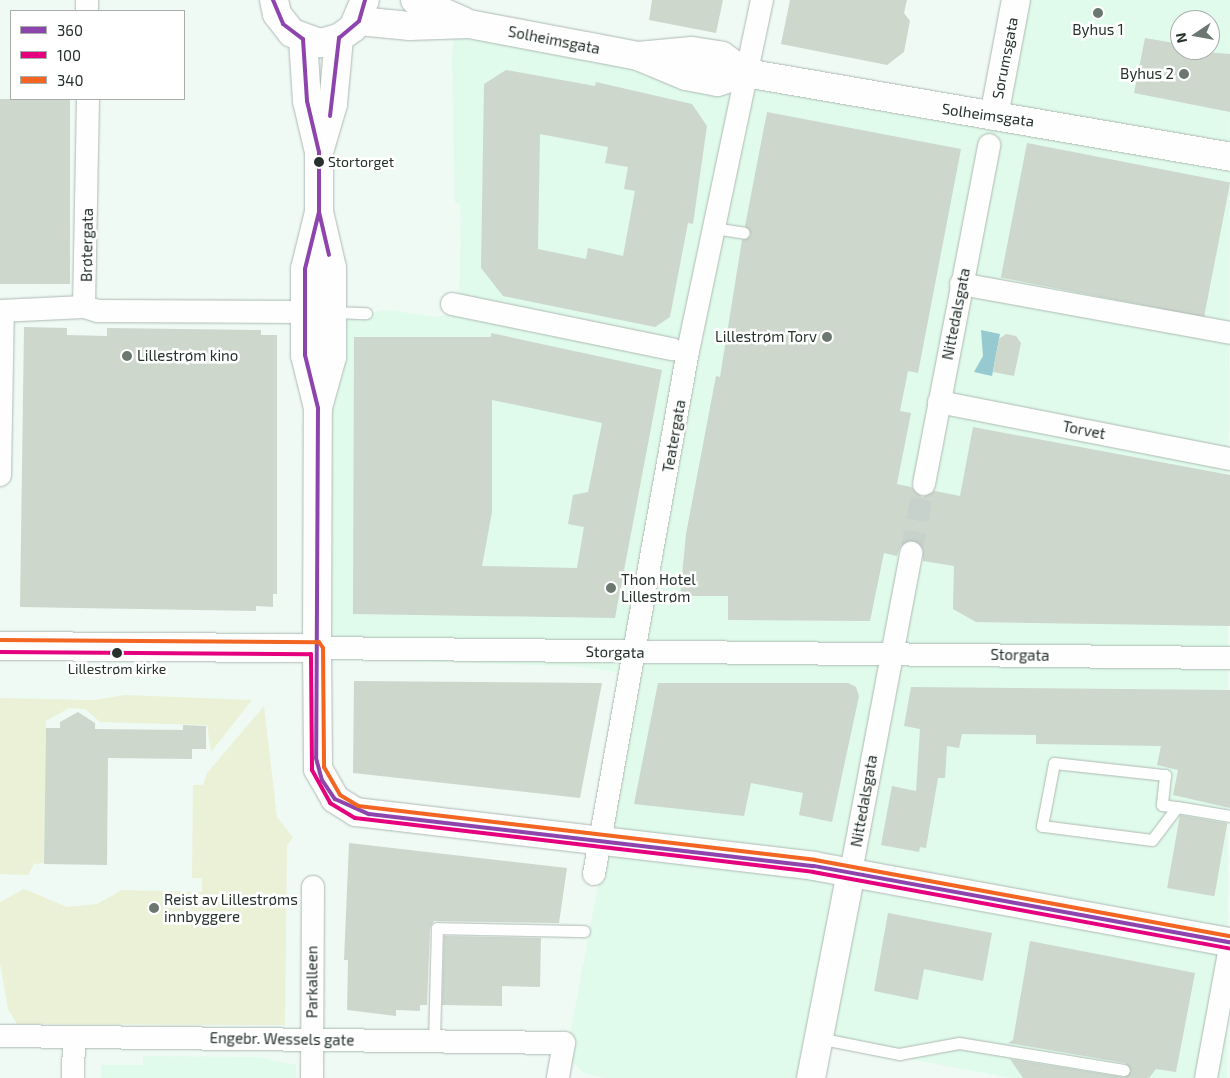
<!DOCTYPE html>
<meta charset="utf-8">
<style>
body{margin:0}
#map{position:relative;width:1230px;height:1078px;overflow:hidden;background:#effaf4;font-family:"Exo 2",sans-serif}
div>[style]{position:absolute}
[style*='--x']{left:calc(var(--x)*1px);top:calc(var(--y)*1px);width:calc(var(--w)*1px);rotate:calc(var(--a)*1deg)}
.built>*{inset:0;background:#e0fbeb}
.green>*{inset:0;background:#eaf1d6}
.water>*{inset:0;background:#97cad0}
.building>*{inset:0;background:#cdd7cc;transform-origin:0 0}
.street-tunnel>*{height:22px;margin-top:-11px;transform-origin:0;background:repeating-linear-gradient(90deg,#c7d2cc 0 22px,transparent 0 33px)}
.roads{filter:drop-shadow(0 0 1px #aeb9b3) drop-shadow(0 0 1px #aeb9b3)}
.lane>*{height:11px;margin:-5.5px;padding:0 5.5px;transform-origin:5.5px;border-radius:5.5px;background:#fdfefd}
.street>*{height:22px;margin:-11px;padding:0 11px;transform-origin:11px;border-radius:11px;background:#fdfefd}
.secondary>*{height:28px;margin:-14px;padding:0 14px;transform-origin:14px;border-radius:14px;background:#fdfefd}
.primary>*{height:28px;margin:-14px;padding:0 14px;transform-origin:14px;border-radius:14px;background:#fdfefd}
.bus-1>*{height:4px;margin:-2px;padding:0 2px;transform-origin:2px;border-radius:2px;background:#8e44ad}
.bus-2>*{height:4px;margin:-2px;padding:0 2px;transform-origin:2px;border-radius:2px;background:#e5007d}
.bus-3>*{height:4px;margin:-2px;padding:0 2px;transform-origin:2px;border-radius:2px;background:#f26522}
.dots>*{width:14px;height:14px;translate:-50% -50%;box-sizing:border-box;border:2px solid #fff;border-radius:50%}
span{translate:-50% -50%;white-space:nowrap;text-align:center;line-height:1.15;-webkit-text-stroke:5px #fff;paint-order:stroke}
.bus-label{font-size:14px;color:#25312a}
.left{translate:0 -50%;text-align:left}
.poi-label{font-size:15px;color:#25312a}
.right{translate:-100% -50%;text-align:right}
.street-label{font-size:15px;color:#25312a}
.legend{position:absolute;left:10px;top:10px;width:175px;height:90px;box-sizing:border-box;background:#fff;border:1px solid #a8adaa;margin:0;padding:6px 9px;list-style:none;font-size:15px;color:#25312a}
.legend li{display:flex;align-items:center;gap:10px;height:25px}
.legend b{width:25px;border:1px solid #a8adaa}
.north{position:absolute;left:1170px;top:10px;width:50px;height:50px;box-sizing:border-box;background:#fff;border:1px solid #a8adaa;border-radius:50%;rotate:258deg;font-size:14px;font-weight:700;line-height:20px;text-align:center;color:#25312a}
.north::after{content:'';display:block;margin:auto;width:18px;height:22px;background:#6c7771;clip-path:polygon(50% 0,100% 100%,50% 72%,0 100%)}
</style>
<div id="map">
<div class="built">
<i style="clip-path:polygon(evenodd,1020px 0,1230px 0,1227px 1078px,1011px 1078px,831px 1044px,816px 1078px,607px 1078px,584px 1073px,566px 1056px,612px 812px,622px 673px,574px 666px,349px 659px,331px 639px,325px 616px,323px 561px,332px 501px,327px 454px,331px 320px,388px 310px,436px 317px,459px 313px,461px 214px,459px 203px,455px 203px,452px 58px,456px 10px,980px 105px,1001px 93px,1020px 0,1180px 20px,1210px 20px,1210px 50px,1180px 50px,1180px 20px)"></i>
<i style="clip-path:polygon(143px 1056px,258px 1057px,296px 1065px,296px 1078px,102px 1078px,101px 1065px,143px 1065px)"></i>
</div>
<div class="green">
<i style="clip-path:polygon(125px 695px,252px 700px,211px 752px,207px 725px,100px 722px,85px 709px,69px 708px,46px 721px,44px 863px,34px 864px,28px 875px,0 874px,0 698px,94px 700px)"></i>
<i style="clip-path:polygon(264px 706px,277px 817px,293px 837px,287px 846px,285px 1025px,17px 1024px,8px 1009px,0 963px,0 902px,24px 889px,67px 907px,97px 904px,122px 890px,202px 892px,202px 878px,192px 878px,193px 785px,203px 785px,207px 773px)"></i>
</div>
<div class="water">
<i style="clip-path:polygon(981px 330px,1000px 334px,992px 376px,974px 372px,983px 356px)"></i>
</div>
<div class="building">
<i style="clip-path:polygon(652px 0,723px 0,716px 33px,649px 20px)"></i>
<i style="clip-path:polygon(790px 0,907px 0,904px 13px,910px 21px,904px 52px,887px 65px,781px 44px)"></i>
<i style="clip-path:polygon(1145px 38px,1180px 44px,1180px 50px,1230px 54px,1230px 112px,1134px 93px)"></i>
<i style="clip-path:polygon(evenodd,506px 70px,595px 86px,596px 82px,692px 104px,707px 126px,693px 224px,688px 223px,670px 317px,655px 327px,503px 296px,481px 268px,484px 84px,506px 70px,540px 134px,608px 147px,605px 163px,628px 167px,624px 189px,635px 191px,623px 256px,588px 248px,586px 259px,538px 249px,540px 134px)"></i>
<i style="left:0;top:99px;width:70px;height:185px"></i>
<i style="clip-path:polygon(767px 112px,961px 149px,918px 373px,908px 371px,900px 411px,911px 413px,897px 484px,911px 487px,922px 497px,935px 491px,960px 496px,973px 427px,1230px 475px,1230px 626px,976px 622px,953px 609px,954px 566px,923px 561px,923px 548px,913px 540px,901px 544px,897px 556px,884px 553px,870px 621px,728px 620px,728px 596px,680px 596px,686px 534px,716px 376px,720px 377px,742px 240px,751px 235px,745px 226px)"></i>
<i style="left:1027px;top:143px;width:207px;height:137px;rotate:11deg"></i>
<i style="clip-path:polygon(24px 327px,67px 328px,67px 335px,107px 336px,107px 328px,261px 330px,261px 335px,277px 335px,277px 594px,273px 594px,273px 607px,256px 606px,256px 611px,20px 607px)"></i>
<i style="clip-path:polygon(evenodd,491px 333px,662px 370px,615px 618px,353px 614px,354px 337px,491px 337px,491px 333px,492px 400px,602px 423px,588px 492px,573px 495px,568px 524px,584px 527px,577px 568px,482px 566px,492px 512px,492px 400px)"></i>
<i style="clip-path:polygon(1006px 334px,1016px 336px,1021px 343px,1014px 376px,993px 372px,999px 339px)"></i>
<i style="clip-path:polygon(354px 681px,602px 683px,580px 798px,353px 773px)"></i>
<i style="clip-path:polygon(658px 683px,848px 683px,856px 687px,859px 696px,832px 822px,799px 815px,803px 793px,751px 783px,744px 816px,634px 804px)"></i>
<i style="clip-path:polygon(911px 687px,1230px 690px,1230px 808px,1173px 795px,1178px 770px,1157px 765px,1161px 746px,1036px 744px,1036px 735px,962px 734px,959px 748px,947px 746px,945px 778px,938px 778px,926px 848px,920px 847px,919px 852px,881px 845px,892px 786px,916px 791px,920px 729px,904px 726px)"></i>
<i style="clip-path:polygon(78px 712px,95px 723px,95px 729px,183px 730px,183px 725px,206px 726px,206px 749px,192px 749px,192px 759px,108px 758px,107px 865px,44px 864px,46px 728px,60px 728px,60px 722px)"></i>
<i style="left:1180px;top:815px;width:48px;height:74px;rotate:10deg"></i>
<i style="clip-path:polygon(349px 843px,567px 868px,559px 923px,434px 921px,430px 928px,427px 1005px,420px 1005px,420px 1011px,396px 1010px,396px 1016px,347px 1010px,348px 960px,344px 960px)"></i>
<i style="clip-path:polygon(888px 913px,992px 933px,983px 981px,924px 969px,918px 1000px,874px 991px)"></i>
<i style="clip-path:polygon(444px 936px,541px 938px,540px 987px,502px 986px,502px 1006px,442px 1005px)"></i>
<i style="clip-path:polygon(1030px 941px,1195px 973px,1176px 1072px,1156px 1069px,1149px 1078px,1023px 1078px,1010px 1059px,1123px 1077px,1131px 1071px,1125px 1063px,1008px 1043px,1013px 1040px)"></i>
</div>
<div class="street-tunnel">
<i style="--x:911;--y:553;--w:70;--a:-79.3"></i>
</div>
<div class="roads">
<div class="lane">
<i style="--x:714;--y:228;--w:30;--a:9"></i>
<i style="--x:332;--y:312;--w:34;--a:2"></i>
<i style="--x:1177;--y:807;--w:41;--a:127.1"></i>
<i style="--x:1152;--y:840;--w:111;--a:-172.7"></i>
<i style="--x:1042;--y:826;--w:64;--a:-79.2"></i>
<i style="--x:1054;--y:763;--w:112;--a:6.2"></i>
<i style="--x:1165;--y:775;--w:30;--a:96"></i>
<i style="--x:1162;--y:805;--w:15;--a:8"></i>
<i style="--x:1177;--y:807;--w:54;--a:9.6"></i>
<i style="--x:818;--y:1038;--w:83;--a:11.2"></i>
<i style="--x:899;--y:1054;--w:61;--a:-10.4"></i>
<i style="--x:959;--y:1043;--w:167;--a:9.3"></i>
<i style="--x:434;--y:1041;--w:113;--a:-88.5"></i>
<i style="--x:437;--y:928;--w:147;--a:1.2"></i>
</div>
<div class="street">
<i style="--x:87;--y:0;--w:11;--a:90"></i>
<i style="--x:961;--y:284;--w:273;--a:10.3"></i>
<i style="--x:452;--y:304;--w:225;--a:11.6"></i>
<i style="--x:84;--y:307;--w:15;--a:16"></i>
<i style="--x:98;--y:311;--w:207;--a:0.3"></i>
<i style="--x:0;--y:311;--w:84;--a:-2.7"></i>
<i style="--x:84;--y:307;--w:208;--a:-88.9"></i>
<i style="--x:939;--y:402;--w:297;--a:11.1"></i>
<i style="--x:0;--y:475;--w:164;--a:-89"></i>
<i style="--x:924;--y:484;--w:345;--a:-79.1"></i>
<i style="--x:317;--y:648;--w:913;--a:0.63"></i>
<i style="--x:851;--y:872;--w:325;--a:-79.3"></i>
<i style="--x:594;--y:874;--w:531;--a:-79.81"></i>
<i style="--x:688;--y:351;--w:359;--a:-78.1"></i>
<i style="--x:0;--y:1036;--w:564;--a:0.71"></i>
<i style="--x:564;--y:1043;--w:36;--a:100"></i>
<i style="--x:73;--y:1078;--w:41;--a:-88.6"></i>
<i style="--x:312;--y:1078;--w:191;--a:-89.7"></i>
<i style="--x:1206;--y:1078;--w:133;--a:-79.6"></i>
</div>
<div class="secondary">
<i style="--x:994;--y:116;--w:118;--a:-79.3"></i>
<i style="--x:317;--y:648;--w:121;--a:89.5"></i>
<i style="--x:318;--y:769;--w:34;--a:60"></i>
<i style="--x:335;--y:799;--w:25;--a:32"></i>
<i style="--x:356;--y:812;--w:461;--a:6.7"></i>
<i style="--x:814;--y:866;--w:423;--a:10.4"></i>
<i style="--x:811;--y:1078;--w:210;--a:-79"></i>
</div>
<div class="primary">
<i style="--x:274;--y:0;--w:14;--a:78"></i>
<i style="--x:277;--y:14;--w:24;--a:52"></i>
<i style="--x:292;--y:33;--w:30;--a:20"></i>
<i style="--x:320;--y:43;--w:20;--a:-15"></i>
<i style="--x:339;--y:38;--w:17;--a:-36"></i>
<i style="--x:353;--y:28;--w:30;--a:-67"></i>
<i style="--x:415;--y:0;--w:52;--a:23.6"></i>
<i style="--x:359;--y:21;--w:51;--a:5.6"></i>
<i style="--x:410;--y:26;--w:59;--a:-1.9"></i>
<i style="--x:469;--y:24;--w:172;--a:10.7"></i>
<i style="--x:638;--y:56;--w:52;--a:22.6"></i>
<i style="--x:686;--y:76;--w:32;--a:11"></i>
<i style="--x:717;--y:82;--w:30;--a:-17"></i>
<i style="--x:303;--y:39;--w:62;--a:86.3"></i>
<i style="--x:307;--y:101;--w:52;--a:76.8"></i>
<i style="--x:319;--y:152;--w:60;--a:90"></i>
<i style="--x:319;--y:212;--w:57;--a:76.9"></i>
<i style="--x:332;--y:268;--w:89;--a:90"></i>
<i style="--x:332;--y:357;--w:49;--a:105.5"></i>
<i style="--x:638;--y:56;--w:54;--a:-5.3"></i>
<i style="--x:692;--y:51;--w:30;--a:9"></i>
<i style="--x:722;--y:56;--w:29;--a:35"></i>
<i style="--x:746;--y:73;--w:491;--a:9.8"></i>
<i style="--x:319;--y:152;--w:50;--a:-73.7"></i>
<i style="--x:333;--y:104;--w:66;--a:-84.8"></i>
<i style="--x:0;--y:646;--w:317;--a:0.4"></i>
<i style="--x:317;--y:648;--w:240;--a:-89.8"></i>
<i style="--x:318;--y:408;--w:55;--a:-103.8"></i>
<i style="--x:305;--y:355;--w:86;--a:-90"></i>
<i style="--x:305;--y:269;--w:59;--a:-76.2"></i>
</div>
</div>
<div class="bus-1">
<i style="--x:273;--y:0;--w:26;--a:67"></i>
<i style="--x:283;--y:24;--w:25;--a:37"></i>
<i style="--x:303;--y:39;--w:62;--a:86.3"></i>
<i style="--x:307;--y:101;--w:52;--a:76.8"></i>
<i style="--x:319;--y:152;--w:60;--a:90"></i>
<i style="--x:319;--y:212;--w:44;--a:76.9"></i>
<i style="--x:330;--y:116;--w:79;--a:-83.4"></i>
<i style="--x:339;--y:38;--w:26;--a:-40"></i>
<i style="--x:359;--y:21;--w:22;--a:-74"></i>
<i style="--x:319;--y:212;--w:59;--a:103.8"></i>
<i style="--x:305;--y:269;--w:86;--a:90"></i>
<i style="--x:305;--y:355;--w:55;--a:76.2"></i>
<i style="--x:318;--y:408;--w:350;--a:90.3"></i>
<i style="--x:316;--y:758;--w:23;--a:75"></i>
<i style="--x:322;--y:780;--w:23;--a:56"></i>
<i style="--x:335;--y:799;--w:37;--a:24"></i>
<i style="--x:369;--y:814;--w:448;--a:6.7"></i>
<i style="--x:814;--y:866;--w:423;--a:10.4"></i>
</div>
<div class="bus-2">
<i style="--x:0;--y:652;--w:311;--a:0.4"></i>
<i style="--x:311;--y:654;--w:116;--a:89.5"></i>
<i style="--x:312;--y:770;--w:38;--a:61"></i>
<i style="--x:330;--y:803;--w:29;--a:31"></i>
<i style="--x:355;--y:818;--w:461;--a:6.7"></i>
<i style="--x:813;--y:872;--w:423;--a:10.4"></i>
</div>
<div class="bus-3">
<i style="--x:0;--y:640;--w:319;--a:0.4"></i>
<i style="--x:319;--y:642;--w:7;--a:56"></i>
<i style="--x:323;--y:648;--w:119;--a:89.5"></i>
<i style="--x:324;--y:767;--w:32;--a:60"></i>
<i style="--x:340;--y:795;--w:21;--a:31"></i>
<i style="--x:358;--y:806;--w:460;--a:6.7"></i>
<i style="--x:815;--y:860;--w:422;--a:10.4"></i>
</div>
<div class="dots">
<i style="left:1098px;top:13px;background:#6c7771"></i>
<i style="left:1184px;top:74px;background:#6c7771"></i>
<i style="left:319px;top:162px;background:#25312a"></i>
<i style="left:827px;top:337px;background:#6c7771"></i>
<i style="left:127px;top:356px;background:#6c7771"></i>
<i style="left:611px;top:588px;background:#6c7771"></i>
<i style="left:117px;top:653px;background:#25312a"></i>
<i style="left:154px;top:908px;background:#6c7771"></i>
</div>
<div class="bus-label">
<span class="left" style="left:328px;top:162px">Stortorget</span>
<span style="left:117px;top:669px">Lillestrøm kirke</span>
</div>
<div class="poi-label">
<span style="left:1098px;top:30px">Byhus 1</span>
<span class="right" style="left:1174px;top:74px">Byhus 2</span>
<span class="right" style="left:817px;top:337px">Lillestrøm Torv</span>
<span class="left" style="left:137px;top:356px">Lillestrøm kino</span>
<span class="left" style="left:621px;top:588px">Thon Hotel<br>Lillestrøm</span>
<span class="left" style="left:164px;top:908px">Reist av Lillestrøms<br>innbyggere</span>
</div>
<div class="street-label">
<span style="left:554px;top:40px;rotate:11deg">Solheimsgata</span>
<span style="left:1005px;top:58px;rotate:-79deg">Sørumsgata</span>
<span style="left:988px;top:115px;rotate:8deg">Solheimsgata</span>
<span style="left:87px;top:245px;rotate:-89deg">Brøtergata</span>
<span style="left:956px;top:314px;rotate:-79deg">Nittedalsgata</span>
<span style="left:1084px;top:430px;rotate:11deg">Torvet</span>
<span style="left:674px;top:436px;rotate:-80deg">Teatergata</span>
<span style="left:615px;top:652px;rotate:1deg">Storgata</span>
<span style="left:1020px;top:655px;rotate:1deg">Storgata</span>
<span style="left:864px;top:801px;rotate:-80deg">Nittedalsgata</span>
<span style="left:312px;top:982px;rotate:-90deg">Parkalleen</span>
<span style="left:282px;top:1039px;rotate:1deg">Engebr. Wessels gate</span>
</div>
<ul class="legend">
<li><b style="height:6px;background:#8e44ad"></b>360</li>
<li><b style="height:6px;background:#e5007d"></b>100</li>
<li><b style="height:6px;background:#f26522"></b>340</li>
</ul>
<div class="north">N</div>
</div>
